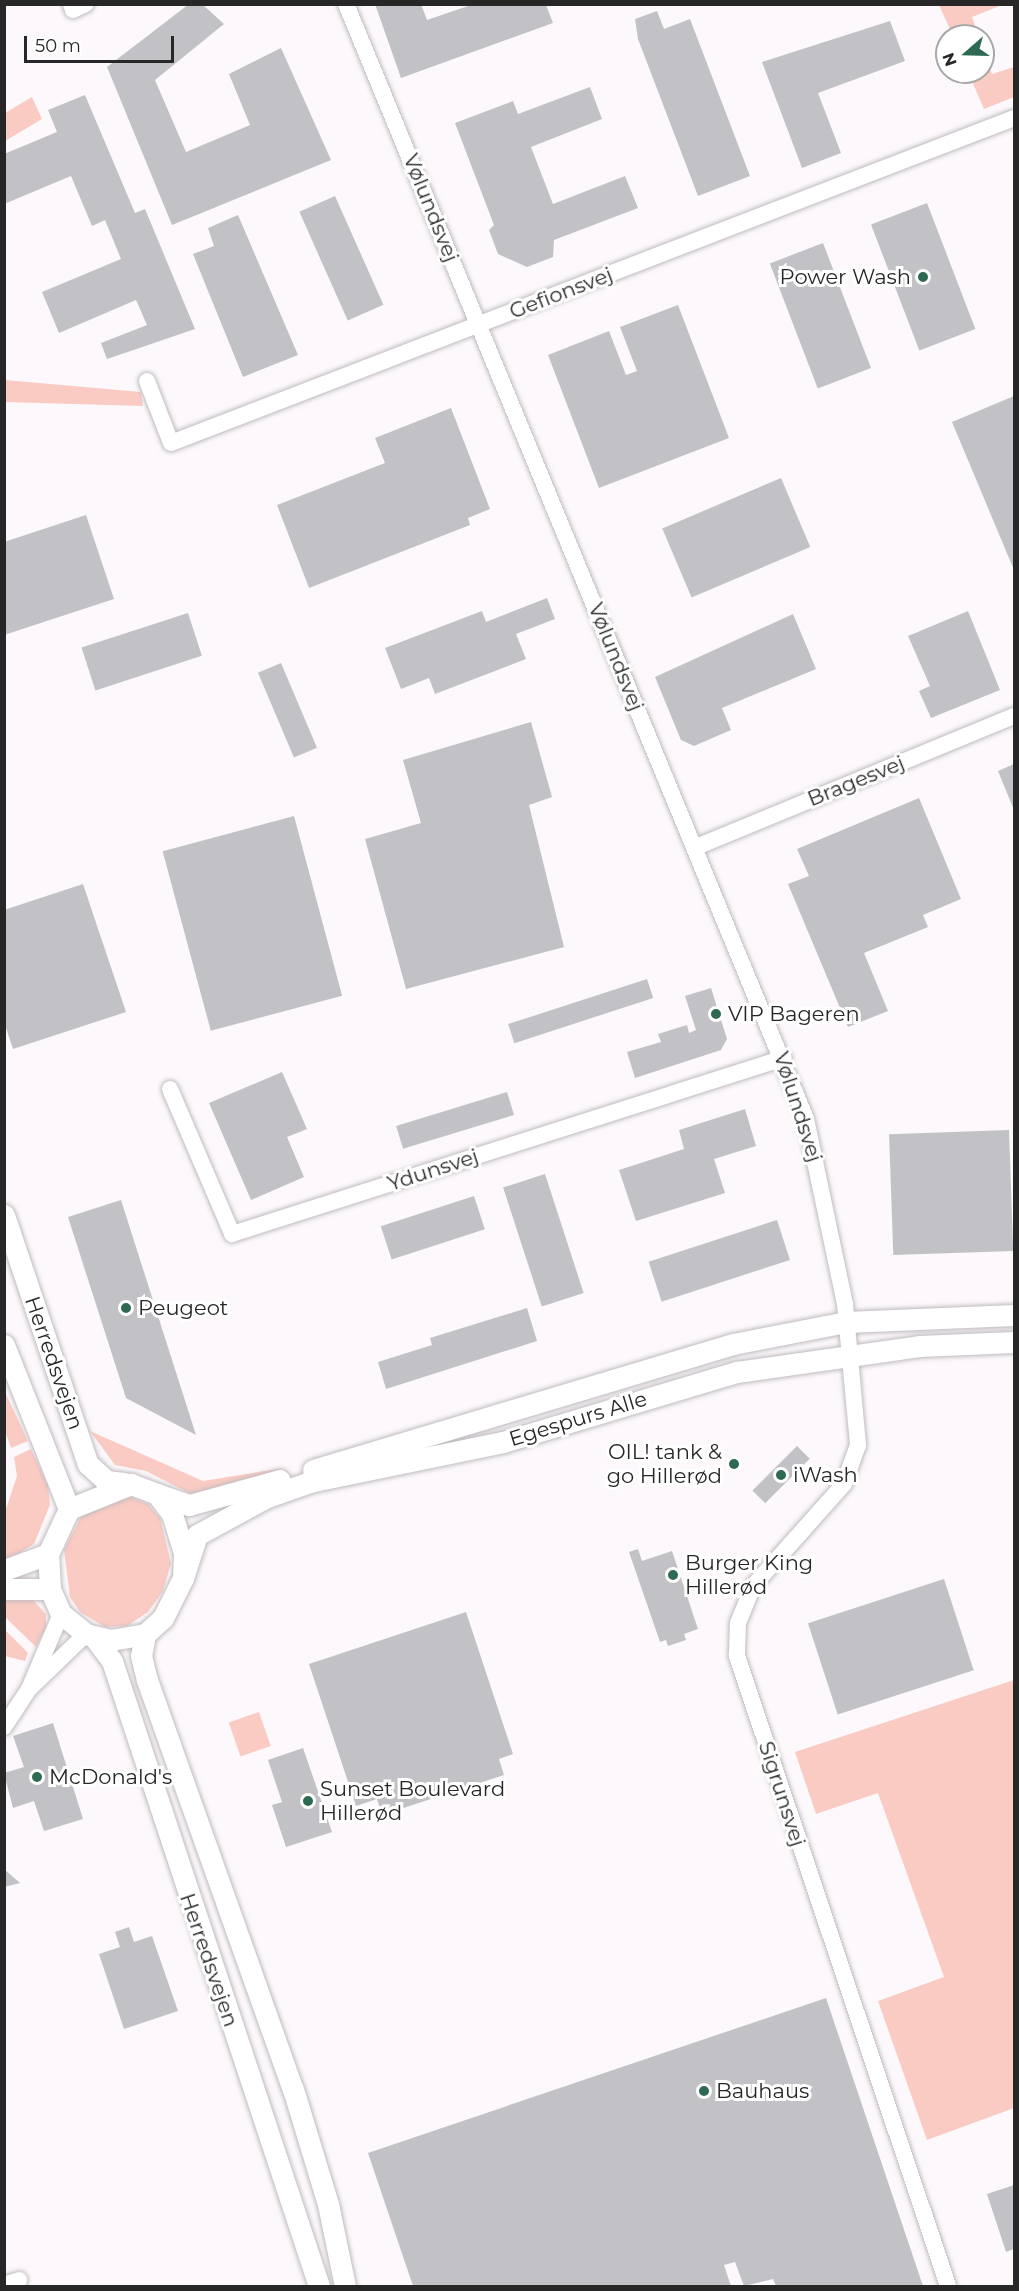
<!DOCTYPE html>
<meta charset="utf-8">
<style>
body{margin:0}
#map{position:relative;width:1019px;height:2291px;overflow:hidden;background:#fcf8fc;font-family:Montserrat,sans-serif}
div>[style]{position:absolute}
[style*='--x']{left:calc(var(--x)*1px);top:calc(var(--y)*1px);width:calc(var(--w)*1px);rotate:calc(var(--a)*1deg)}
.green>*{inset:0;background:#facbc3;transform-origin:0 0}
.building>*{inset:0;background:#c2c2c6;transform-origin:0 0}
.roads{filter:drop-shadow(0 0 2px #bfbbbf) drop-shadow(0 0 2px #bfbbbf)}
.minor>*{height:16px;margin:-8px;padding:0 8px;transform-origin:8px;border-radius:8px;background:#fff}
.tertiary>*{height:21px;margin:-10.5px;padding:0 10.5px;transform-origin:10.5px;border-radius:10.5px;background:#fff}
.dots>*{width:16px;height:16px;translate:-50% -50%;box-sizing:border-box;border:3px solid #fff;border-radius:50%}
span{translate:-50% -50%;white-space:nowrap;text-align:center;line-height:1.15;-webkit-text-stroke:6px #fff;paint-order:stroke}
.street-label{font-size:21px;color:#282728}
.poi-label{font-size:21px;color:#282728}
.right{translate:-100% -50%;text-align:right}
.left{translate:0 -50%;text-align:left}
.frame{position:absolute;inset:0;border:6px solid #282728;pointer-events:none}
.north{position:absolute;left:935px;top:24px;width:60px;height:60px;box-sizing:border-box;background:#fff;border:2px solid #a9a9a9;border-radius:50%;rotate:250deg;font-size:16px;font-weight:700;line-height:24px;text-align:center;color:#282728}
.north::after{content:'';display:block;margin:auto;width:21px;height:27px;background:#2e6953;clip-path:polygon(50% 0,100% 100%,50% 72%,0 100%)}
.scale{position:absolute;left:24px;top:36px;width:150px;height:27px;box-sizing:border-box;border:3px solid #282728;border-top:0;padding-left:8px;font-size:18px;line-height:21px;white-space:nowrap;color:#282728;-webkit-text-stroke:4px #fff;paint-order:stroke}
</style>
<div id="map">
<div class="green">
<i style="clip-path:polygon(939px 5px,1002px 5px,972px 17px,979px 36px,953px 36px)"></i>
<i style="clip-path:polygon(983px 48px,992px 74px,1014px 67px,1014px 97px,984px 109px,968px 72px,983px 72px)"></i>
<i style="clip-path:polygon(32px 97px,42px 119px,5px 141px,5px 113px)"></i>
<i style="clip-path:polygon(5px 380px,141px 392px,143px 406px,5px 402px)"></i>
<i style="clip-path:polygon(5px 1392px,28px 1441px,11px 1448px,5px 1431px)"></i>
<i style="clip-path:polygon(90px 1431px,203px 1481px,284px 1468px,191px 1494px,146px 1471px,115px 1465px)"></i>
<i style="clip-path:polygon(31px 1449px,48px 1485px,50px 1505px,34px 1544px,5px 1562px,4px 1515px,17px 1476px,14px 1457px)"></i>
<i style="clip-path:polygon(125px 1495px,148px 1504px,160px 1518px,171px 1563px,163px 1591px,148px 1612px,127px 1626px,105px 1627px,80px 1612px,70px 1597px,64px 1550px,84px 1511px)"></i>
<i style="clip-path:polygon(5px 1595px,29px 1596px,46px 1614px,46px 1628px,36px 1647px,5px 1617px)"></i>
<i style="clip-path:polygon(5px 1630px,28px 1653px,25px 1661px,5px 1656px)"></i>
<i style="clip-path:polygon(1014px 1680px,1014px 2108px,927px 2140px,878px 2001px,944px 1977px,878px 1793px,816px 1814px,795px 1752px)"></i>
<i style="left:259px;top:1712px;width:36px;height:32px;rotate:71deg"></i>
</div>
<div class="building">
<i style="clip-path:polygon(189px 4px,202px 4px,224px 24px,155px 80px,186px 152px,250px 125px,229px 74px,281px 48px,331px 160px,172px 225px,107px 67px)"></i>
<i style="clip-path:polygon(375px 4px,421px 4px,427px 20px,471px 5px,546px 5px,553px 23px,401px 78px)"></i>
<i style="clip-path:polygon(657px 11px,664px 29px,690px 19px,750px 176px,698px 196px,638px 39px,635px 19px)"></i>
<i style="clip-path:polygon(890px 21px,905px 61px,818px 93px,841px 153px,802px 168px,762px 62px)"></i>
<i style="clip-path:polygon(590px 87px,602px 119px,531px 147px,553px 204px,625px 176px,638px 208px,554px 240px,553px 257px,527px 267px,498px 254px,489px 230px,494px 225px,455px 123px,513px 101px,518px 114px)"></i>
<i style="clip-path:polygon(85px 95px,135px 213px,145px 209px,195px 329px,107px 359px,101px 343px,147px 325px,136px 300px,59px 333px,42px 292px,121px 259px,105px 220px,92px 226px,71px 176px,4px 204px,4px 154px,57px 132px,48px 110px)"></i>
<i style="left:335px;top:196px;width:119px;height:39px;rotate:66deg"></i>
<i style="left:927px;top:203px;width:135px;height:60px;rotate:69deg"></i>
<i style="clip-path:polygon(238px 215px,298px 355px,243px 377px,193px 254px,214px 246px,208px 228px)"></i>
<i style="left:823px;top:243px;width:134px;height:57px;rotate:69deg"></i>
<i style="clip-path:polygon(678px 305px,729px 438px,599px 488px,548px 355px,609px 331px,626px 375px,637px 371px,620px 327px)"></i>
<i style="clip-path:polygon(1014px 396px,1014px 570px,952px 422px)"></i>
<i style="clip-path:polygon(451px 408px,490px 509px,468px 518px,470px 525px,309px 588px,277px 505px,385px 463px,375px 438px)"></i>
<i style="left:781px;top:478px;width:75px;height:129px;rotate:67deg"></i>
<i style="clip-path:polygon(86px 515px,114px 599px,4px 635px,4px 542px)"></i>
<i style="clip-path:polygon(547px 598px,555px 619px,516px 634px,526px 659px,435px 694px,429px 678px,401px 689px,385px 648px,482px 611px,486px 622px)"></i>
<i style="clip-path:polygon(968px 611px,1000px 690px,931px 718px,919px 691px,930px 686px,908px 636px)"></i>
<i style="left:188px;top:613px;width:45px;height:112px;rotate:72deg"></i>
<i style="clip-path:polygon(793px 614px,816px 669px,722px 708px,731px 730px,694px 746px,681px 740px,655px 677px)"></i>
<i style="left:281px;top:663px;width:92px;height:25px;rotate:67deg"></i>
<i style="clip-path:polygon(531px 722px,552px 797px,529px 805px,564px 947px,406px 989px,365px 839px,421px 823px,403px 760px)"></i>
<i style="clip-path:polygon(1014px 764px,1014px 810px,998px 771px)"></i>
<i style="clip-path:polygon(919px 798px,961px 899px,923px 915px,928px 927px,864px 953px,888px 1011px,848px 1027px,788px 884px,809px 876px,797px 849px)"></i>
<i style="left:294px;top:816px;width:186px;height:136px;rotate:75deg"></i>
<i style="clip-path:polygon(83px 884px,126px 1012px,13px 1049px,4px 1022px,4px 910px)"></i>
<i style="left:647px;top:979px;width:20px;height:146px;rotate:72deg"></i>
<i style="clip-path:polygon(711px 988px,727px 1039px,721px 1050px,635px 1078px,627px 1052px,661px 1042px,658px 1034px,687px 1025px,689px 1033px,696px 1030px,685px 996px)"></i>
<i style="clip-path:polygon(282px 1072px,307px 1129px,287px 1137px,304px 1177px,251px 1200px,209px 1103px)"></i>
<i style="left:507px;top:1092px;width:24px;height:116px;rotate:73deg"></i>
<i style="clip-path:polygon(745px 1109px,756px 1146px,714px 1159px,725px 1193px,636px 1221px,619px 1170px,684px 1149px,679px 1130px)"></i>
<i style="left:1009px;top:1130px;width:121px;height:120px;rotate:88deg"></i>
<i style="left:545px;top:1174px;width:125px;height:44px;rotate:72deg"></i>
<i style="left:474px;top:1196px;width:35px;height:98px;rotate:72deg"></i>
<i style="clip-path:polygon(121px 1200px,196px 1435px,126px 1398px,68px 1217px)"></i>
<i style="left:777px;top:1220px;width:42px;height:135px;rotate:72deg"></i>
<i style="clip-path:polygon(527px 1308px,537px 1341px,386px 1389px,378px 1362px,432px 1345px,430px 1338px)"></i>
<i style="left:797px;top:1446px;width:18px;height:63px;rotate:45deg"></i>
<i style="clip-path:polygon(638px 1549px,642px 1561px,672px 1551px,698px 1629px,684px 1634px,686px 1640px,668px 1646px,666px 1640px,660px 1642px,629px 1552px)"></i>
<i style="left:944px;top:1579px;width:96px;height:143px;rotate:72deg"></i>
<i style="clip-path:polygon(466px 1612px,513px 1754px,499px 1759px,504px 1775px,382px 1815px,377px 1799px,356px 1806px,309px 1664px)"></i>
<i style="clip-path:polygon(53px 1723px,83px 1819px,44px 1831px,34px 1801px,13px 1808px,4px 1773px,24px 1767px,13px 1736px)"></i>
<i style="clip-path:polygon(303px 1748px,332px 1832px,286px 1847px,272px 1805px,282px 1802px,268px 1760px)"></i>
<i style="clip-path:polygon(4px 1869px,20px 1883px,4px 1887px)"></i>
<i style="clip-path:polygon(129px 1927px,134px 1942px,152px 1936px,178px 2011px,124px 2029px,99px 1954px,120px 1947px,115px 1932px)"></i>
<i style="clip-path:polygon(826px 1998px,923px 2286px,776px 2286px,773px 2279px,744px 2286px,735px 2262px,724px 2265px,731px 2286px,413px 2286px,368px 2153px)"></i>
<i style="clip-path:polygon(1014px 2185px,1014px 2249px,1006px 2252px,987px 2194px)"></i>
</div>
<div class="roads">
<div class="minor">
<i style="--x:71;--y:4;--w:6;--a:72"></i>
<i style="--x:73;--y:10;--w:14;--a:-25"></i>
<i style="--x:346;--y:4;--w:1206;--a:67.58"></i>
<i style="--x:806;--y:1119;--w:189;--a:78.1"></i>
<i style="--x:845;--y:1304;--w:142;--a:84.7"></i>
<i style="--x:858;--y:1445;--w:41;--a:109.7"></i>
<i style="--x:844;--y:1484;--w:137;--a:131.7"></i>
<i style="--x:753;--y:1586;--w:40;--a:112"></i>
<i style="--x:738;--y:1623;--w:33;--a:92"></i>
<i style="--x:737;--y:1656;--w:664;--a:71.48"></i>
<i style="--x:147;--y:381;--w:66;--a:68.8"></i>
<i style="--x:171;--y:443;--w:903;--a:-21.08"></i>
<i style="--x:696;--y:847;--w:344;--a:-22.4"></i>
<i style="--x:170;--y:1089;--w:158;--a:66.8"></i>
<i style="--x:232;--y:1234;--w:579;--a:-17.68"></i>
<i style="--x:29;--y:1689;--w:79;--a:-44"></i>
<i style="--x:4;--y:1727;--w:45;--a:-56.7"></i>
<i style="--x:29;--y:1689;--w:82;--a:-66.9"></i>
<i style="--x:4;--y:2285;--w:16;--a:-18"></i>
</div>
<div class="tertiary">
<i style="--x:4;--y:1215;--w:263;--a:71.4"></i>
<i style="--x:88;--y:1464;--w:25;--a:43"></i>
<i style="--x:106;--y:1481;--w:18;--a:6"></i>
<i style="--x:4;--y:1345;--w:176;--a:68.4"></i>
<i style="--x:313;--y:1470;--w:438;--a:-16.7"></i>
<i style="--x:733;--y:1344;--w:115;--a:-11"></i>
<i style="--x:846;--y:1322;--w:168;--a:-2.4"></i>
<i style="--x:131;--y:1484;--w:28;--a:21"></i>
<i style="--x:157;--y:1494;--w:25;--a:53"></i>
<i style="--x:172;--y:1514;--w:41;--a:72.9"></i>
<i style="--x:184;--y:1553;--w:25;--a:92"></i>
<i style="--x:183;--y:1578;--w:45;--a:116.6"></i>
<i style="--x:163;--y:1618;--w:24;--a:138"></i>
<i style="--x:145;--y:1634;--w:35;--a:170"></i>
<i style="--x:111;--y:1640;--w:26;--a:-167"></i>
<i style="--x:86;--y:1634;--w:32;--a:-141"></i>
<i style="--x:61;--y:1614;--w:27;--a:-114"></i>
<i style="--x:50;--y:1589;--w:35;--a:-93"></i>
<i style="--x:48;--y:1554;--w:50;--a:-65"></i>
<i style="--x:69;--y:1509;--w:67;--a:-22"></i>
<i style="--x:157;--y:1494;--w:34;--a:19"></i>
<i style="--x:189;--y:1505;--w:94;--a:-15.4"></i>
<i style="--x:4;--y:1570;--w:47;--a:-20"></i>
<i style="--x:183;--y:1578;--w:45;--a:-72"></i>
<i style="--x:197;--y:1535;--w:80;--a:-28.5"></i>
<i style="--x:267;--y:1497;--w:49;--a:-19.2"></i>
<i style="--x:313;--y:1481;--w:194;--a:-11.6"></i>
<i style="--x:503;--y:1442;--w:244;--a:-16.7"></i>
<i style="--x:737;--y:1372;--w:184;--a:-8.1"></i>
<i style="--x:919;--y:1346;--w:95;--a:-2.4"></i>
<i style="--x:4;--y:1589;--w:46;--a:0"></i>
<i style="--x:145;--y:1634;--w:22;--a:100"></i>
<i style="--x:141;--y:1656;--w:25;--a:76"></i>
<i style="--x:147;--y:1680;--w:434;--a:70.4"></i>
<i style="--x:293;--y:2089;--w:120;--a:73.1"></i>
<i style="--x:328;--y:2204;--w:84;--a:78.3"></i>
<i style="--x:94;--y:1637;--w:30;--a:53"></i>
<i style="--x:112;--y:1661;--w:658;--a:71.68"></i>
</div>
</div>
<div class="dots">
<i style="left:923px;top:277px;background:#2e6953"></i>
<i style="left:716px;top:1014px;background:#2e6953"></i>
<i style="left:126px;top:1308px;background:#2e6953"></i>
<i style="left:734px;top:1464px;background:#2e6953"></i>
<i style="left:781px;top:1475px;background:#2e6953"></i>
<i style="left:673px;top:1575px;background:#2e6953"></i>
<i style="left:37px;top:1777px;background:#2e6953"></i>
<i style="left:308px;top:1801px;background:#2e6953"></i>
<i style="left:704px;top:2091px;background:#2e6953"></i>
</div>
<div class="street-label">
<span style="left:431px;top:208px;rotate:68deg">Vølundsvej</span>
<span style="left:561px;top:293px;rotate:-21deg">Gefionsvej</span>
<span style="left:616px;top:657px;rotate:68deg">Vølundsvej</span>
<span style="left:856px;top:781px;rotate:-22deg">Bragesvej</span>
<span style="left:798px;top:1107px;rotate:72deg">Vølundsvej</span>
<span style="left:433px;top:1170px;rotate:-18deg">Ydunsvej</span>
<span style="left:54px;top:1363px;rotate:71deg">Herredsvejen</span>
<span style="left:578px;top:1419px;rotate:-17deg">Egespurs Alle</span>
<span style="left:782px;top:1794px;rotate:72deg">Sigrunsvej</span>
<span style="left:209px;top:1960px;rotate:71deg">Herredsvejen</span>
</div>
<div class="poi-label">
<span class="right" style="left:911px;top:277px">Power Wash</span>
<span class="left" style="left:728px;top:1014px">VIP Bageren</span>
<span class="left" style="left:138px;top:1308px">Peugeot</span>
<span class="right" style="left:722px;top:1464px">OIL! tank &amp;<br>go Hillerød</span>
<span class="left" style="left:793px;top:1475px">iWash</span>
<span class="left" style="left:685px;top:1575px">Burger King<br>Hillerød</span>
<span class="left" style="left:49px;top:1777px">McDonald's</span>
<span class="left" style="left:320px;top:1801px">Sunset Boulevard<br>Hillerød</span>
<span class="left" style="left:716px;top:2091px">Bauhaus</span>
</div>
<div class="frame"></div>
<div class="north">N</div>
<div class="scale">50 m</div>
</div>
